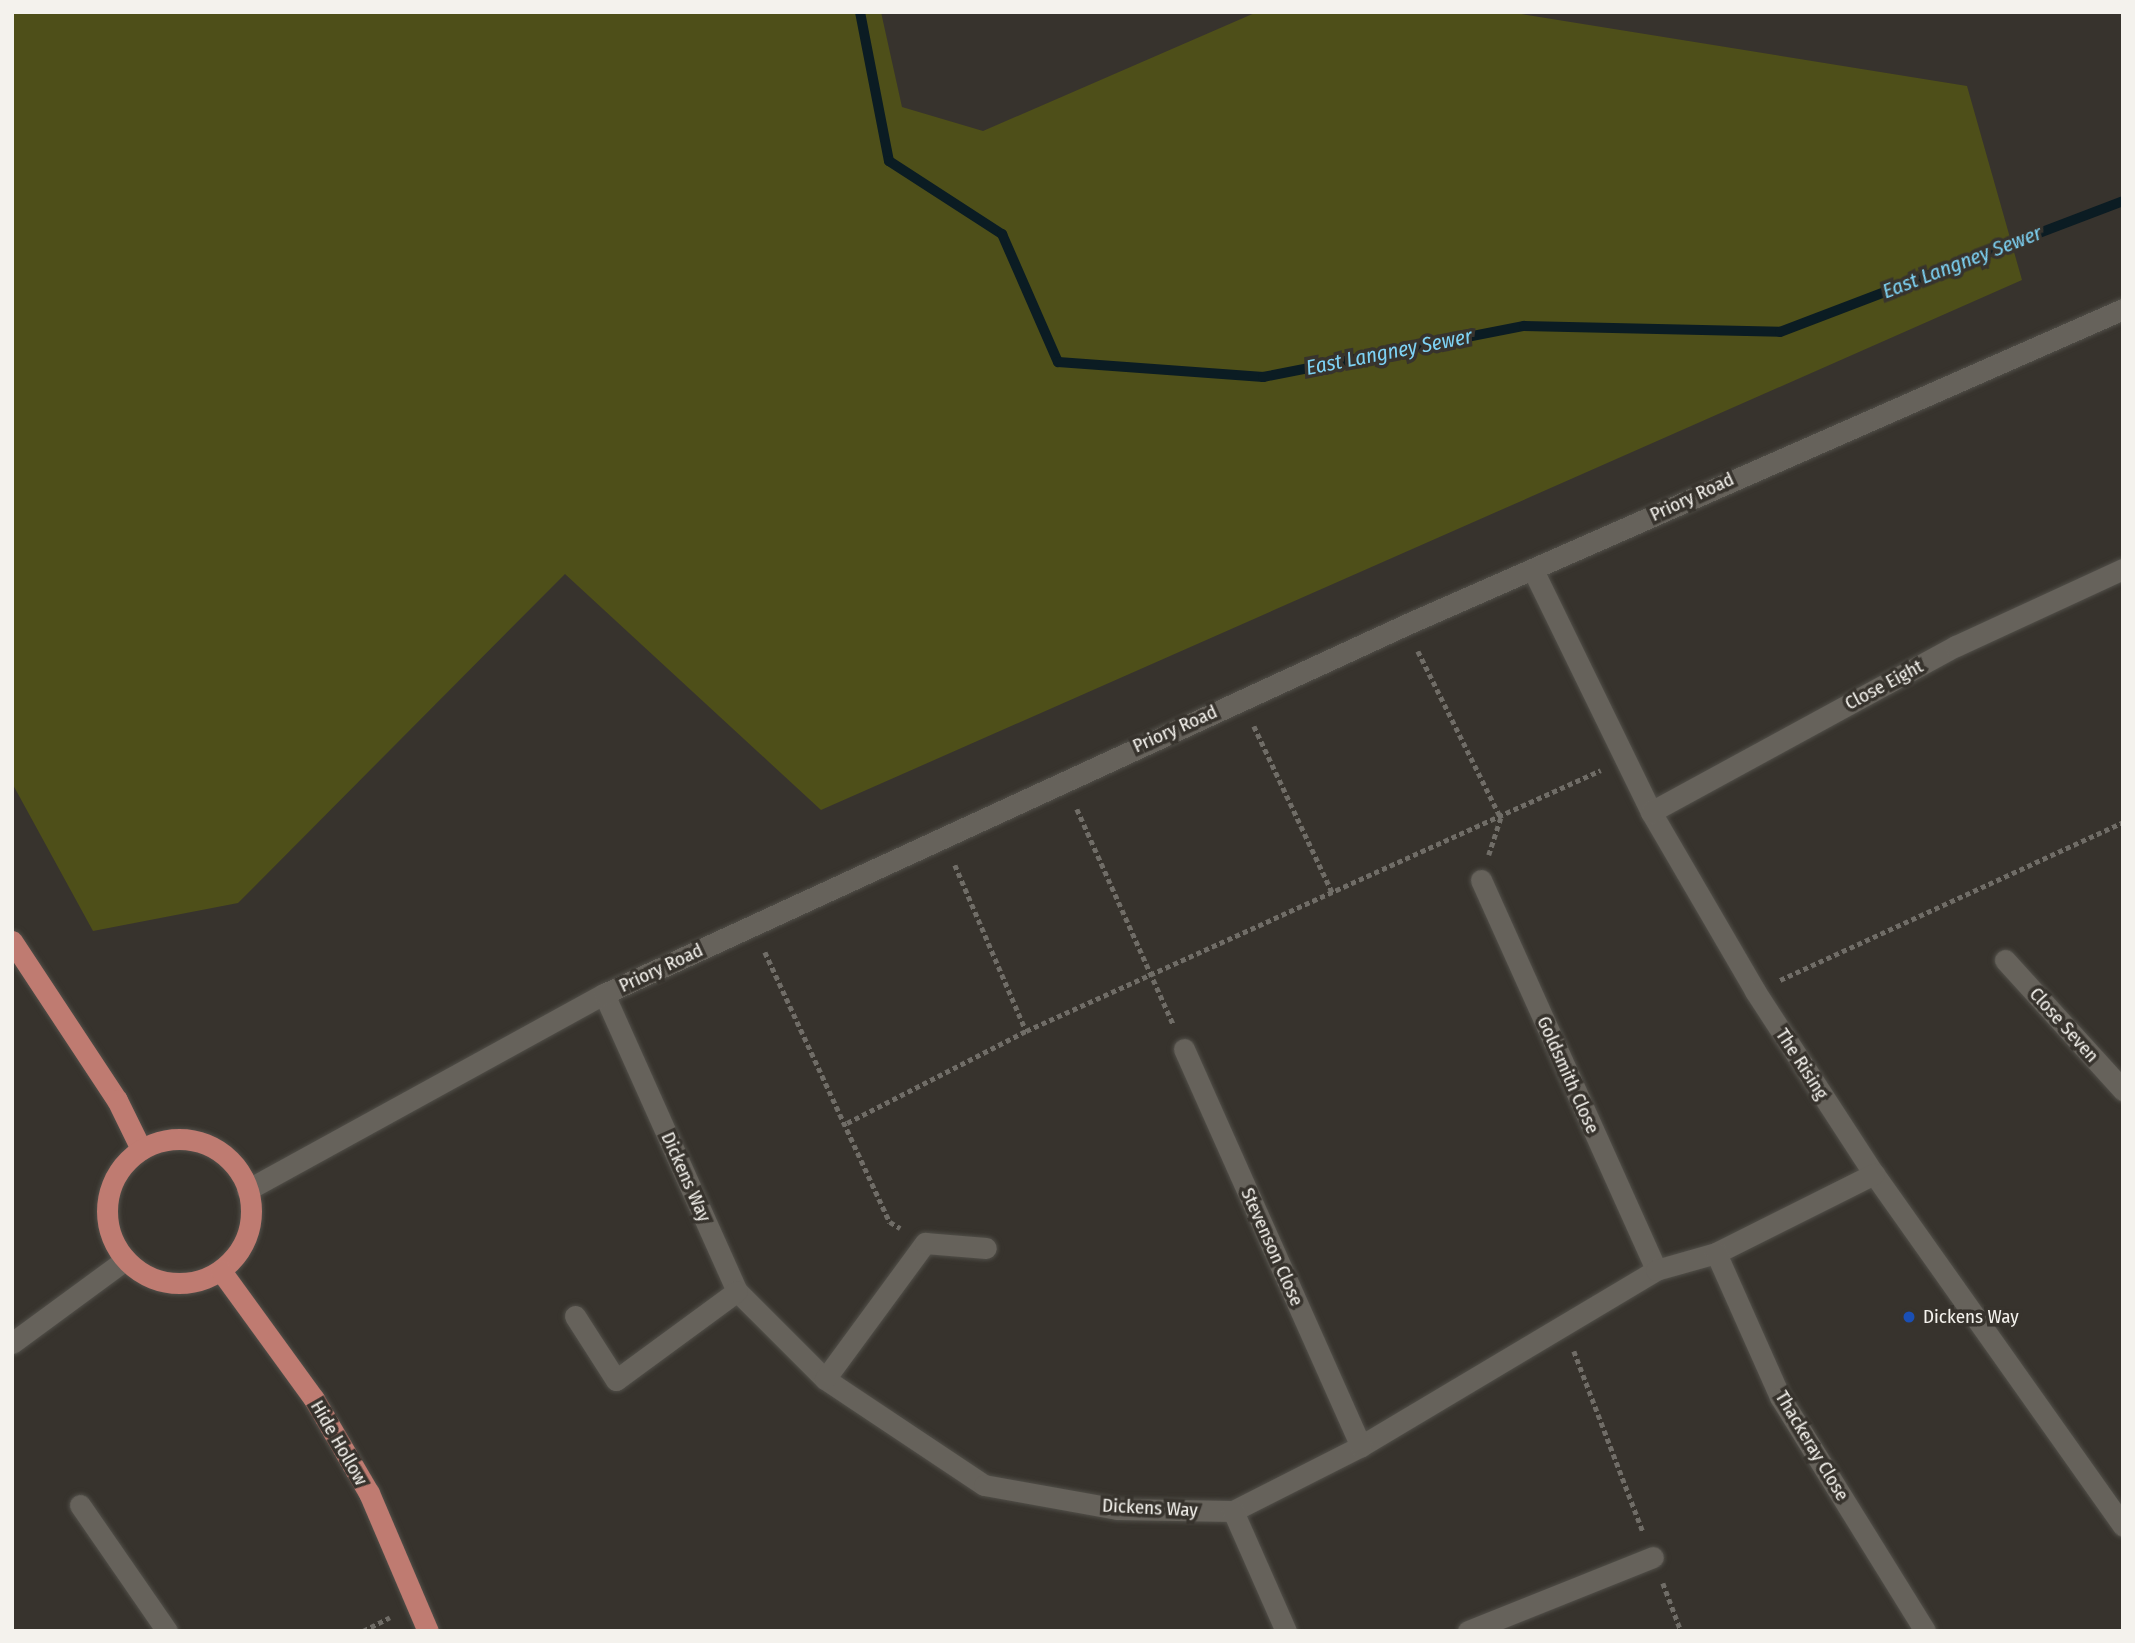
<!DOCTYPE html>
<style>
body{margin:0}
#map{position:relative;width:2135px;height:1643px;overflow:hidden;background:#37332d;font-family:"Fira Sans Condensed",sans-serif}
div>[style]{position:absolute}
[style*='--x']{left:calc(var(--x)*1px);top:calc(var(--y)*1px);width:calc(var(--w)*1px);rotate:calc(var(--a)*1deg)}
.green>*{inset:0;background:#4e4f19}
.stream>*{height:10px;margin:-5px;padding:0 5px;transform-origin:5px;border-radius:5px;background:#0b1c23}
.path>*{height:4.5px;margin-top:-2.25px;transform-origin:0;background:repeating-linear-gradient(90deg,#706d67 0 5px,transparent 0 8.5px)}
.roads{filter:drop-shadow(0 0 2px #514f49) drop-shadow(0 0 2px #514f49)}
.minor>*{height:21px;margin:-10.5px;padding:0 10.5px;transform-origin:10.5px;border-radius:10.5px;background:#66625b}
.major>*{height:21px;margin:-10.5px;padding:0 10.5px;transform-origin:10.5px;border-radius:10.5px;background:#bf7b71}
.major>.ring{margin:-10.5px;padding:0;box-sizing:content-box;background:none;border:21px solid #bf7b71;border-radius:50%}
.dots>*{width:19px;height:19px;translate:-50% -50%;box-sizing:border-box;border:4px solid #37332d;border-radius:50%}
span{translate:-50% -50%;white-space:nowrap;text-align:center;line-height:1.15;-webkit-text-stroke:7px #37332d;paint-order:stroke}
.street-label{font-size:19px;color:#f4f2ed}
.poi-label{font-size:19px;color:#f4f2ed}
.left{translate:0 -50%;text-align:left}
.water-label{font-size:21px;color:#7ed3f5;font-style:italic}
.frame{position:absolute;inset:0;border:14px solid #f4f2ed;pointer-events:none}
</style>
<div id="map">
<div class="green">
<i style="clip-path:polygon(12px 12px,881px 12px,902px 107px,983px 131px,1257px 12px,1509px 12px,1967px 86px,2022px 280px,821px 810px,565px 574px,238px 903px,93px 931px,12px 783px)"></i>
</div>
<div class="stream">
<i style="--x:860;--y:12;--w:152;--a:79"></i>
<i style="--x:889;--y:161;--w:135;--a:32.9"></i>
<i style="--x:1002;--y:234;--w:140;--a:66.4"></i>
<i style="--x:1058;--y:362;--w:206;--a:4.2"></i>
<i style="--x:1263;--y:377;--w:266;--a:-11.1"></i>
<i style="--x:1524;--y:326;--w:256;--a:1.3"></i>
<i style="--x:1780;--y:332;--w:367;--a:-20.9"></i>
</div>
<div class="path">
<i style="--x:1418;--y:651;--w:186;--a:63.6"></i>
<i style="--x:1501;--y:818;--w:39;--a:108"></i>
<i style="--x:1254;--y:726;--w:186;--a:64.8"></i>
<i style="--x:1077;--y:809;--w:235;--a:65.9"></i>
<i style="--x:955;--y:865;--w:181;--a:66.8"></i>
<i style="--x:765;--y:952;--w:298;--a:65.2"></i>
<i style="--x:890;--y:1222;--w:12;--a:31"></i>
<i style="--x:1780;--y:980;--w:378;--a:-24.7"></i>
<i style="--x:847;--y:1123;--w:201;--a:-27.2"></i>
<i style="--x:1026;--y:1031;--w:631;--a:-24.41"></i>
<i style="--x:1574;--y:1351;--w:194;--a:69.1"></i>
<i style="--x:1663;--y:1583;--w:51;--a:69.4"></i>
<i style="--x:363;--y:1631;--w:30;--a:-27"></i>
</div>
<div class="roads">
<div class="minor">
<i style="--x:1533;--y:570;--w:269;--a:64"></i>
<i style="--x:1651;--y:812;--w:207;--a:59.8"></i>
<i style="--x:1755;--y:991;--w:218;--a:57"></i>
<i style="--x:1874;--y:1174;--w:431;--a:54.7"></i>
<i style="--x:1651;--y:812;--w:347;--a:-28.6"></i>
<i style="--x:1956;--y:646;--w:184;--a:-24.8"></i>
<i style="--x:1481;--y:880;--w:427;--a:65.8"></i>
<i style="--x:2005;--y:960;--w:176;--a:47.8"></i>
<i style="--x:604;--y:994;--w:325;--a:65.9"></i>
<i style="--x:737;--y:1291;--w:124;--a:45"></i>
<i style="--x:825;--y:1379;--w:191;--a:33.7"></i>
<i style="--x:984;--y:1485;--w:135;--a:10.2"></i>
<i style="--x:1117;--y:1509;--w:116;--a:1"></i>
<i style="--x:1233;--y:1511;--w:144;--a:-26.9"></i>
<i style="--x:1361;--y:1446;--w:344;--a:-30.8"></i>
<i style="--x:1656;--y:1270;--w:62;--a:-15.8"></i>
<i style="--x:1716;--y:1253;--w:177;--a:-26.6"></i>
<i style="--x:1184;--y:1049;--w:435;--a:66"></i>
<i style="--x:247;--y:1190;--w:407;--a:-28.8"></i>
<i style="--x:604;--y:994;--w:882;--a:-24.73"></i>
<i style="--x:1405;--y:625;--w:784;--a:-23.75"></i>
<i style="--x:1716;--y:1253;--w:158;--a:66"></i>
<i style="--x:1780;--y:1397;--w:275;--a:58.2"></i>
<i style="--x:575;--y:1316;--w:76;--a:57.4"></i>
<i style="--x:616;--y:1380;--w:150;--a:-36.3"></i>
<i style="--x:12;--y:1343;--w:140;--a:-36.3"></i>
<i style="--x:825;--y:1379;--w:169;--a:-53.7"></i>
<i style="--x:925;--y:1243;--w:61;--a:4.7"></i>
<i style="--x:80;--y:1505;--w:153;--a:55.4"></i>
<i style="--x:1233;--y:1511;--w:131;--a:66.2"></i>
<i style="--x:1468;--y:1631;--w:199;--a:-21.8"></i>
</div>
<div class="major">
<i style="--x:12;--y:941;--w:191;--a:56.6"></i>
<i style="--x:117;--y:1100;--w:55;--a:63.9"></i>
<i class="ring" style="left:107px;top:1139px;width:123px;height:123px"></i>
<i style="--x:221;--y:1271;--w:158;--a:54"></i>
<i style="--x:314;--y:1399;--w:109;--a:59.7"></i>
<i style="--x:369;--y:1493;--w:150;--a:66.9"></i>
</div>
</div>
<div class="dots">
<i style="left:1909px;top:1317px;background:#1a4fb4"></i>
</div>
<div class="street-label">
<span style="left:1692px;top:497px;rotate:-25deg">Priory Road</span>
<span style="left:1884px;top:685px;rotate:-28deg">Close Eight</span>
<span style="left:1175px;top:729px;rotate:-24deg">Priory Road</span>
<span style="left:661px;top:968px;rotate:-25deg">Priory Road</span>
<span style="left:2064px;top:1025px;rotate:48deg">Close Seven</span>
<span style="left:1802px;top:1064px;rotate:57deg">The Rising</span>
<span style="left:1568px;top:1075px;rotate:66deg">Goldsmith Close</span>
<span style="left:686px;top:1177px;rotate:66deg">Dickens Way</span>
<span style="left:1272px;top:1247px;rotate:66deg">Stevenson Close</span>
<span style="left:339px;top:1443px;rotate:60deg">Hide Hollow</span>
<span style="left:1812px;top:1446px;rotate:59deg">Thackeray Close</span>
<span style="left:1150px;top:1508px;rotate:3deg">Dickens Way</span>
</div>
<div class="poi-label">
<span class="left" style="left:1923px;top:1317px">Dickens Way</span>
</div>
<div class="water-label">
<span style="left:1962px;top:262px;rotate:-21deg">East Langney Sewer</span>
<span style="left:1389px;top:352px;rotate:-11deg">East Langney Sewer</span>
</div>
<div class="frame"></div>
</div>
